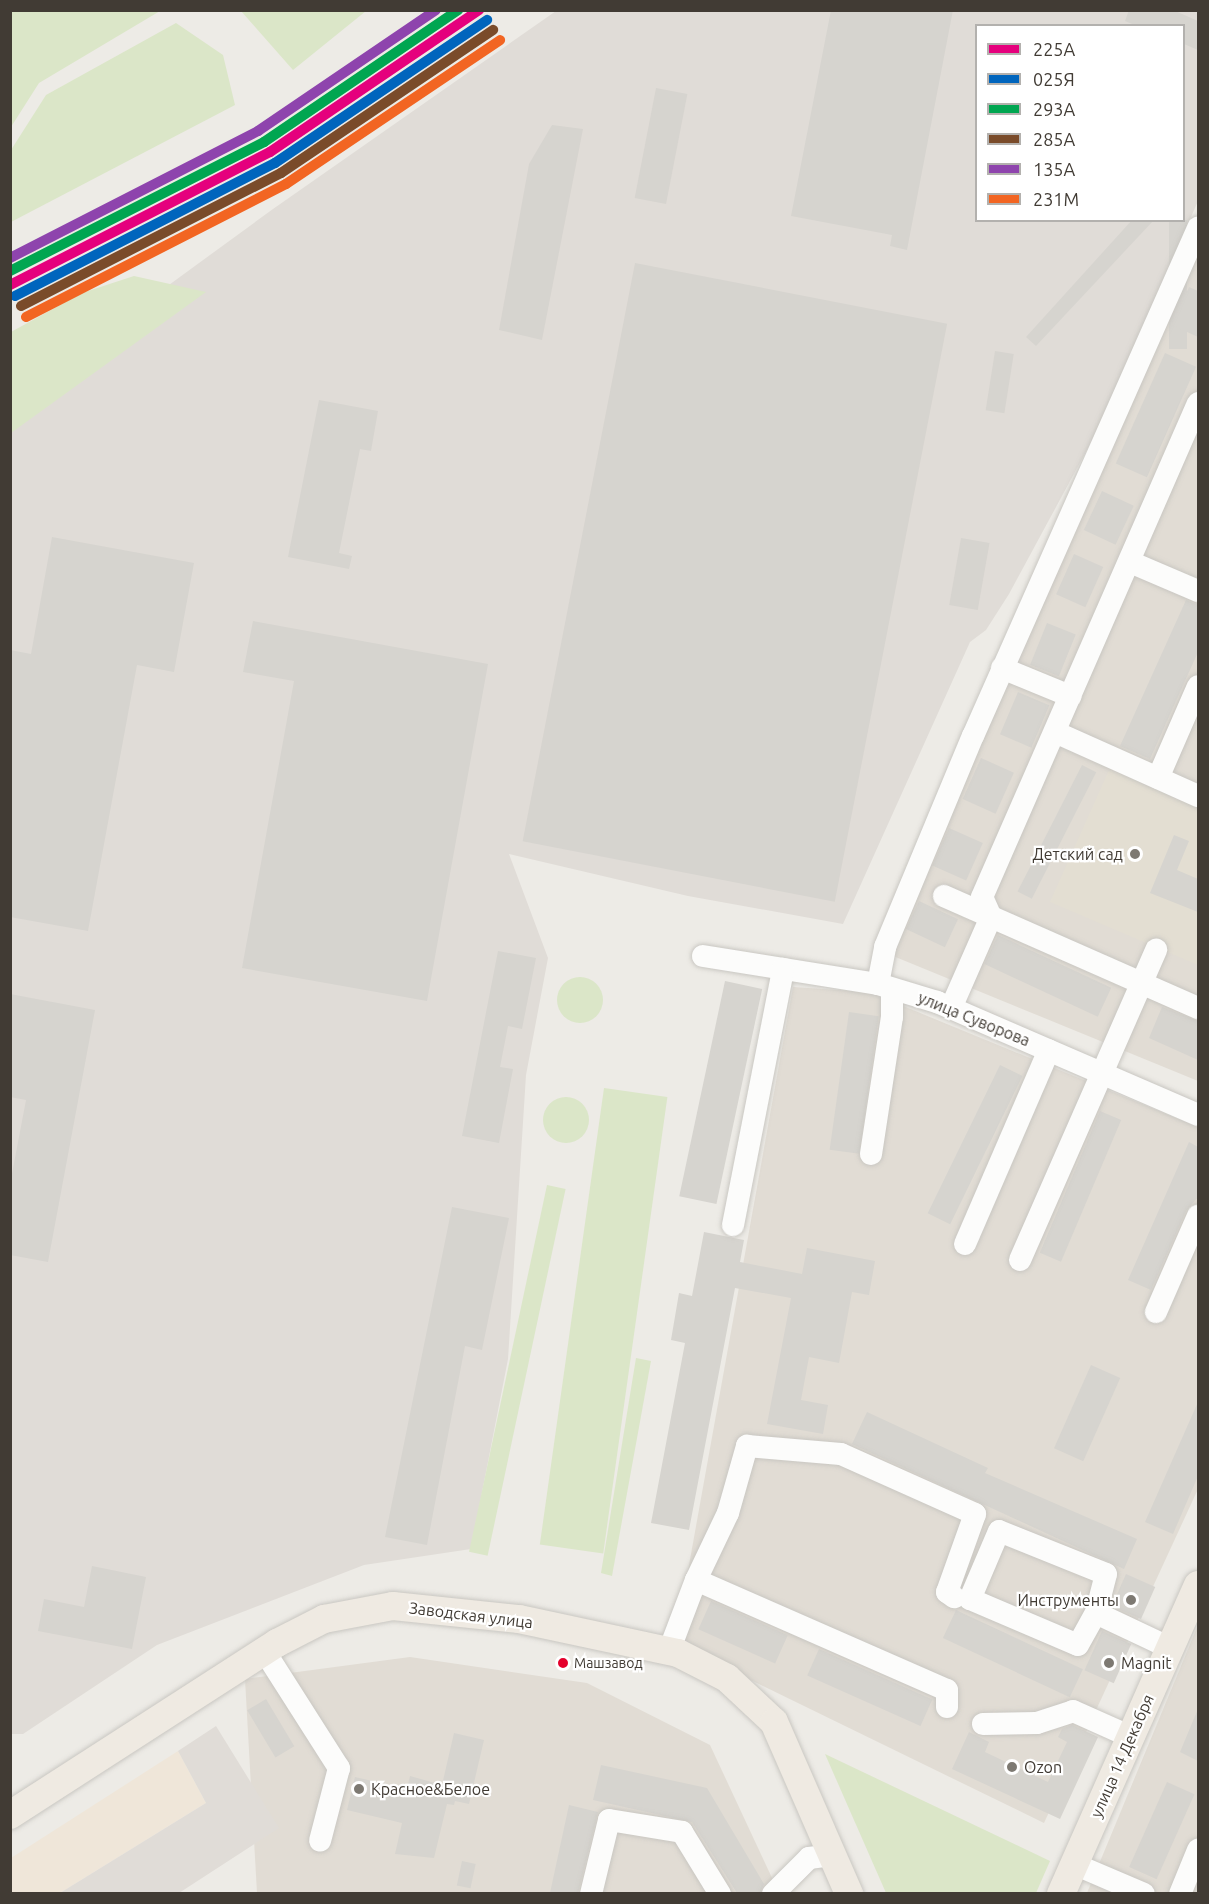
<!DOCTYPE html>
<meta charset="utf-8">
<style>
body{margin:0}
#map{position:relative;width:1209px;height:1904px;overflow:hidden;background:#edebe6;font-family:Ubuntu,sans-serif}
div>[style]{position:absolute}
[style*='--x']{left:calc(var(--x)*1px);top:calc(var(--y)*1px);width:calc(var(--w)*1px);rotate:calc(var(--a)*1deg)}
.residential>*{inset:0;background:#e1dcd4}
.commercial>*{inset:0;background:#efe6d9}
.industrial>*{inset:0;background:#e0dcd7}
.education>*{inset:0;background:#e3ded2}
.green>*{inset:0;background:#dbe6c8;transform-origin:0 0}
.round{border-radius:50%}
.building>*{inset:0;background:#d6d4cf;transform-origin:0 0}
.roads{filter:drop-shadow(0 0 2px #c9c7c2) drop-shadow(0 0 2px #c9c7c2)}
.minor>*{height:22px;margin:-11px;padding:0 11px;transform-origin:11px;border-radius:11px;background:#fcfcfb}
.major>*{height:28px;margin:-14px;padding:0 14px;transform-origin:14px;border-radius:14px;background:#efeae2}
.rail-1>*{height:10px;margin:-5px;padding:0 5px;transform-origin:5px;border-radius:5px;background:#e5007d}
.rail-2>*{height:10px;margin:-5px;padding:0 5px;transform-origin:5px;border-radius:5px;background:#0065bd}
.rail-3>*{height:10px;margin:-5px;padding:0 5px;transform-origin:5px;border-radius:5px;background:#00a651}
.rail-4>*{height:10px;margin:-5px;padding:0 5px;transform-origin:5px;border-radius:5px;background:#7a4b2a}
.rail-5>*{height:10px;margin:-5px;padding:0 5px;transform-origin:5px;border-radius:5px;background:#8e44ad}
.rail-6>*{height:10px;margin:-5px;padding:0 5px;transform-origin:5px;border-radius:5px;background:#f26522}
.dots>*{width:16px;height:16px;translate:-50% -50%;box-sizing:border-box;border:3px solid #fff;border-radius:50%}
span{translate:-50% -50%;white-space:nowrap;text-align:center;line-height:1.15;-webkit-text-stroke:4.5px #fff;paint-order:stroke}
.bus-label{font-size:14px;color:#413b34}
.left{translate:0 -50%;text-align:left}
.poi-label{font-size:16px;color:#413b34}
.right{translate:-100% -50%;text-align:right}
.street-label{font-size:16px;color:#413b34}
.frame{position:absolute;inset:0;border:12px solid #413b34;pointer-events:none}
.legend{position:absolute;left:975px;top:24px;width:210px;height:198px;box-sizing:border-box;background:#fff;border:2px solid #b3b1ae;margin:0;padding:8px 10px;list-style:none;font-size:18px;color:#413b34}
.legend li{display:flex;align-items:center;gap:12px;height:30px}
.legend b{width:30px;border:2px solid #b3b1ae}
</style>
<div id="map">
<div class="residential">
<i style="clip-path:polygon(1198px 250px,1198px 1081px,876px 949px)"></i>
<i style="clip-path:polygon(793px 987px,869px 992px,1198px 1127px,1198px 1489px,1044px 1823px,675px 1643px)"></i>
<i style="clip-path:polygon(1198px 1625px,1198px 1893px,1087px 1893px)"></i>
<i style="clip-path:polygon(410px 1657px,587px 1683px,710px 1745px,779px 1893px,257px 1893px,245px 1679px)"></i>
</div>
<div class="commercial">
<i style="clip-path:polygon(178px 1751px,206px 1803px,60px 1893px,11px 1894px,11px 1858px)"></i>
</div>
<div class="industrial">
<i style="clip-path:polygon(evenodd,556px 11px,1198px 11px,1198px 201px,1096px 433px,1009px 594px,986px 630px,970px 642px,843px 924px,688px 896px,509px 854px,548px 958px,526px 1075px,508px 1359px,471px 1549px,364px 1565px,157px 1645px,23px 1734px,11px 1734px,10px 401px,273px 209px,556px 11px,976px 26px,1184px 26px,1184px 220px,976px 220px,976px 26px)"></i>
<i style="clip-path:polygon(216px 1726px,279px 1828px,179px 1893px,60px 1893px,206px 1803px,178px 1751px)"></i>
</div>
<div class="education">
<i style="clip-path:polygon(1110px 768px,1198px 806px,1198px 965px,1050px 902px)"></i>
</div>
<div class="green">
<i style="clip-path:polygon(11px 10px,160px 10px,160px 11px,39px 83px,11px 127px)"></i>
<i style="clip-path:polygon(241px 11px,366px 11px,293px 70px)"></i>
<i style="clip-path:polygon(176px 23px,223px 55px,235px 105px,11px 222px,11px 150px,46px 95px)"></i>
<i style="clip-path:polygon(134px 276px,206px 292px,11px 433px,11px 332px,82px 293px)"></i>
<i class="round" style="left:557px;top:977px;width:46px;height:46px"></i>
<i style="left:604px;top:1088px;width:64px;height:461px;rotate:8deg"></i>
<i class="round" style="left:543px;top:1097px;width:46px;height:46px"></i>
<i style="left:547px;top:1185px;width:19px;height:375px;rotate:12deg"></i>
<i style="clip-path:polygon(636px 1358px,651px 1361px,612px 1576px,601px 1573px)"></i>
<i style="clip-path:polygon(825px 1754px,1050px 1861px,1036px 1893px,886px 1893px)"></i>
</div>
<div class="building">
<i style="clip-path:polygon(831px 10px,953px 10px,907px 250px,890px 246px,892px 235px,791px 216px)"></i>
<i style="clip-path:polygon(1129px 10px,1173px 10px,1198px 21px,1198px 50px,1184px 44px,1184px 26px,1137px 26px,1125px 21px)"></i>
<i style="left:656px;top:88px;width:32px;height:112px;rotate:11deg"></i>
<i style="clip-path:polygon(552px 125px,583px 129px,542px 340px,499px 330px,529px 164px)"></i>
<i style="clip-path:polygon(1132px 220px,1154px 220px,1036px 346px,1026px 337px)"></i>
<i style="left:1169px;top:220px;width:18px;height:129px"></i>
<i style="left:635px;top:263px;width:318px;height:589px;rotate:11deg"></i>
<i style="clip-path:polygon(1189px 287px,1198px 291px,1198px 337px,1172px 325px)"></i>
<i style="left:995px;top:351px;width:19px;height:60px;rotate:9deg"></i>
<i style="left:1165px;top:353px;width:34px;height:121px;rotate:24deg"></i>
<i style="clip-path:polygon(319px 400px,378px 411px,371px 451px,360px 449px,339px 553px,352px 556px,349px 569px,288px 557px)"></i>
<i style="left:1102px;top:491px;width:35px;height:43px;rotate:25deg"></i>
<i style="clip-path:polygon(52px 537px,194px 563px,174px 672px,137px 665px,88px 931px,10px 917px,10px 650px,31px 654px)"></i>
<i style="left:961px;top:538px;width:29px;height:68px;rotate:10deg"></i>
<i style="left:1074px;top:554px;width:32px;height:44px;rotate:24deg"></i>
<i style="clip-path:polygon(1186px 600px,1198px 605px,1198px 652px,1150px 759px,1120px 746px)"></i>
<i style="clip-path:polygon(253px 621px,488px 664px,427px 1001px,242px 968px,294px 681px,243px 672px)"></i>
<i style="left:1047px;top:623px;width:31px;height:45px;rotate:22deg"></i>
<i style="left:1018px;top:692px;width:34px;height:46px;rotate:23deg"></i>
<i style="left:981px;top:758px;width:36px;height:45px;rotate:24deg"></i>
<i style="left:1082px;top:765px;width:16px;height:142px;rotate:27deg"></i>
<i style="left:949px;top:828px;width:37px;height:41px;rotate:24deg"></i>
<i style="clip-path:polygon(1174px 835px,1189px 841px,1177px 870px,1198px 879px,1198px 912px,1150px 893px)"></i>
<i style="left:919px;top:901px;width:43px;height:31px;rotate:25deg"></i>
<i style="left:998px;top:935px;width:125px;height:32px;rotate:25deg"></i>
<i style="clip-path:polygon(498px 951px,536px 958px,522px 1029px,508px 1026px,500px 1067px,513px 1069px,499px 1143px,462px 1136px)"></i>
<i style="left:725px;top:981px;width:38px;height:220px;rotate:12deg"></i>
<i style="clip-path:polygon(10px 994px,95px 1010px,48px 1262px,10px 1255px,10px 1184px,26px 1100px,10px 1097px)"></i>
<i style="clip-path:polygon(1162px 1007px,1198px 1021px,1198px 1060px,1149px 1038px)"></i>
<i style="left:849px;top:1012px;width:30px;height:139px;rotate:8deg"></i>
<i style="left:1000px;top:1065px;width:25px;height:165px;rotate:26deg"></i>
<i style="left:1100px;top:1111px;width:23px;height:154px;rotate:23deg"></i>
<i style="clip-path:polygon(1189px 1142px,1198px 1147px,1198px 1197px,1186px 1211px,1151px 1290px,1128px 1280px)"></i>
<i style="clip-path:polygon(452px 1207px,509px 1218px,482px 1350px,465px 1346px,427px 1545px,385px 1537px)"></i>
<i style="clip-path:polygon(704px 1232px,744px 1240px,740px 1262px,802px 1274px,807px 1248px,875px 1261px,869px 1295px,852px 1292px,839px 1363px,809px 1357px,801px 1400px,828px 1405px,823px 1434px,767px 1424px,791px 1298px,735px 1288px,689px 1530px,651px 1523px,685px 1343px,671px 1340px,679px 1293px,692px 1296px)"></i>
<i style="left:1091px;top:1365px;width:32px;height:91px;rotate:24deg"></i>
<i style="clip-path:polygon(1198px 1402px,1198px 1476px,1173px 1534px,1145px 1522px)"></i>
<i style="clip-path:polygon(867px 1412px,988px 1468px,985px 1473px,1137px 1539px,1124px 1569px,852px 1444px)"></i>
<i style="clip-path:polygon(92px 1566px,146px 1577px,132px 1649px,38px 1631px,44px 1599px,84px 1607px)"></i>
<i style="left:1126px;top:1574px;width:32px;height:35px;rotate:24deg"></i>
<i style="left:711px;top:1601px;width:84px;height:31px;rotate:24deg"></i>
<i style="left:956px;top:1610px;width:140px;height:31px;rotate:25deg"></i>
<i style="left:1102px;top:1631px;width:32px;height:43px;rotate:24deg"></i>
<i style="left:819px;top:1649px;width:124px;height:29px;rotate:24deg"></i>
<i style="left:266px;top:1699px;width:55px;height:22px;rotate:59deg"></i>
<i style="clip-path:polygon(1198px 1709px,1198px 1761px,1180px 1752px)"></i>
<i style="clip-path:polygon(1072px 1725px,1098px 1737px,1060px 1819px,952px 1769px,969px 1732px,989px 1742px,985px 1752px,1048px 1782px,1067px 1742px,1058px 1737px,1062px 1729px)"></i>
<i style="clip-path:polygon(454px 1733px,484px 1740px,469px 1804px,455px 1801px,454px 1805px,447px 1804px,434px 1858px,395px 1854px,402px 1823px,347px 1810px,355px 1777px,407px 1789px,410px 1776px,442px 1785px)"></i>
<i style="clip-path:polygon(601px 1765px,707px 1788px,764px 1884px,760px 1893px,737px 1893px,692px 1822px,593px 1800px)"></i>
<i style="left:1167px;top:1782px;width:30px;height:93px;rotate:24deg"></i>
<i style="clip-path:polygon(569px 1805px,598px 1812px,578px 1893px,550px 1893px)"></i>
<i style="left:462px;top:1861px;width:14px;height:25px;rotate:12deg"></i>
</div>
<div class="roads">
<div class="minor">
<i style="--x:1130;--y:562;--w:74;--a:23.1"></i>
<i style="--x:1002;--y:668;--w:74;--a:22.4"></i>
<i style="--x:1055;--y:732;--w:157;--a:24.1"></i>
<i style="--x:1158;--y:778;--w:100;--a:-66.5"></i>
<i style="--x:944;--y:896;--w:278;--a:23.8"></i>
<i style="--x:703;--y:956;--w:177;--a:9.1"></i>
<i style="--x:878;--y:984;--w:62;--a:17"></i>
<i style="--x:937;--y:1002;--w:284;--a:23.4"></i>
<i style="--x:878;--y:984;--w:38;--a:-79"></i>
<i style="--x:885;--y:947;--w:229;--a:-67.4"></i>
<i style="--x:973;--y:736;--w:556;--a:-66.11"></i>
<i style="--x:951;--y:1008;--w:99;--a:-66.3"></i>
<i style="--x:991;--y:917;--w:22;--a:-114"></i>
<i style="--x:982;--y:897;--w:539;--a:-66.38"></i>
<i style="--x:871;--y:1154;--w:139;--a:-81.3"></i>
<i style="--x:892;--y:1017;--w:28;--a:-90"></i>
<i style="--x:733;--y:1225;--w:261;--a:-78.9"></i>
<i style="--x:965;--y:1244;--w:211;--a:-66.6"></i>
<i style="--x:1020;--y:1260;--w:339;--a:-66.3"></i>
<i style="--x:1156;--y:1312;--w:105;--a:-66.4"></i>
<i style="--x:696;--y:1580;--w:74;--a:-64.5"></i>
<i style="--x:728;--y:1513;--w:70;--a:-74.2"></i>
<i style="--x:747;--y:1446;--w:94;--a:4.9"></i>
<i style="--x:841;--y:1454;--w:147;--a:24.1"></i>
<i style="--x:975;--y:1514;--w:83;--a:109.7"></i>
<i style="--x:947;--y:1592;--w:9;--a:36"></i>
<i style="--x:1096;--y:1613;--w:40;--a:-75.6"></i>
<i style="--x:1106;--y:1574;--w:115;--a:-158.1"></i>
<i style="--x:999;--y:1531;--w:74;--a:113.1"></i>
<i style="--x:970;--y:1599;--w:117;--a:23.1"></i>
<i style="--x:1078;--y:1645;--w:37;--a:-61"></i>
<i style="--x:1096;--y:1613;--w:82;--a:25.3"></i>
<i style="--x:669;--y:1651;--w:76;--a:-69.2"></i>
<i style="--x:696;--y:1580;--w:274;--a:23.7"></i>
<i style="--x:947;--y:1690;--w:17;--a:90"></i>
<i style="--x:265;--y:1652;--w:138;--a:57.5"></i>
<i style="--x:339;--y:1768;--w:75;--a:104.6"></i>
<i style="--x:983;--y:1724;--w:54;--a:-1.1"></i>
<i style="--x:1037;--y:1723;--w:38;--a:-18"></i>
<i style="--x:1073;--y:1711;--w:64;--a:24.1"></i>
<i style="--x:1074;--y:1864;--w:76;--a:23.2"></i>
<i style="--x:591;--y:1894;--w:76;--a:-76.3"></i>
<i style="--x:609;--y:1820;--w:74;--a:9.3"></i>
<i style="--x:682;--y:1832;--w:73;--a:58.5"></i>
<i style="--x:773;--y:1894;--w:51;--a:-45"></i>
<i style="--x:809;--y:1858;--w:25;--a:-7"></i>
<i style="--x:1180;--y:1894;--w:48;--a:-67.8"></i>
</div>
<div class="major">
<i style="--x:10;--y:1815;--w:318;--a:-32.8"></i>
<i style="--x:277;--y:1643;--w:53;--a:-27.1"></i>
<i style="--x:324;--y:1619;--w:70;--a:-10.7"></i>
<i style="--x:393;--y:1606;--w:127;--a:5.9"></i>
<i style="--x:519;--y:1619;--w:163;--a:12.1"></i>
<i style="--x:678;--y:1653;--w:55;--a:27"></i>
<i style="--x:727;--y:1678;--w:64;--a:43.1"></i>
<i style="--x:774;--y:1722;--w:188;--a:66.4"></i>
<i style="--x:1061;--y:1894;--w:338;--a:-66.1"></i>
</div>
</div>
<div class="rail-1">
<i style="--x:10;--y:285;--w:292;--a:-27.1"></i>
<i style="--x:270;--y:152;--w:253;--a:-34.2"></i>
</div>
<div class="rail-2">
<i style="--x:15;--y:296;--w:292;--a:-27.1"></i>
<i style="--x:275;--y:163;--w:256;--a:-34"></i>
</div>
<div class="rail-3">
<i style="--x:10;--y:271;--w:285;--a:-26.9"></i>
<i style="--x:264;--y:142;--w:235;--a:-34.2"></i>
</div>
<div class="rail-4">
<i style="--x:21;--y:306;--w:292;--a:-27.1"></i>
<i style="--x:281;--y:173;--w:256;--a:-34"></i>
</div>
<div class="rail-5">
<i style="--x:10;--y:258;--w:279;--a:-27.1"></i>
<i style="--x:258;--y:131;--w:215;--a:-34.2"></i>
</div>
<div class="rail-6">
<i style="--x:26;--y:317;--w:292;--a:-27.1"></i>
<i style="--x:286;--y:184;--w:258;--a:-33.9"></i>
</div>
<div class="dots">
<i style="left:1135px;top:854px;background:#7d7972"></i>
<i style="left:1131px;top:1600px;background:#7d7972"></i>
<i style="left:563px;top:1663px;background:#e4002b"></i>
<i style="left:1109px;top:1663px;background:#7d7972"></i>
<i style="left:1012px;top:1767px;background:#7d7972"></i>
<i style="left:359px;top:1789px;background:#7d7972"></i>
</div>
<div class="bus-label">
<span class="left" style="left:574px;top:1663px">Машзавод</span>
</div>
<div class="poi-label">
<span class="right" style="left:1123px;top:854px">Детский сад</span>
<span class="right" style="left:1119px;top:1600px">Инструменты</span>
<span class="left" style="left:1121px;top:1663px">Magnit</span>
<span class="left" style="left:1024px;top:1767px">Ozon</span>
<span class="left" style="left:371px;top:1789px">Красное&amp;Белое</span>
</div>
<div class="street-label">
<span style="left:974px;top:1019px;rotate:22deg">улица Суворова</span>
<span style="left:471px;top:1615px;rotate:7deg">Заводская улица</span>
<span style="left:1122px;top:1756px;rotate:-66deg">улица 14 Декабря</span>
</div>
<div class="frame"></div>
<ul class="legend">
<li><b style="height:8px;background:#e5007d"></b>225А</li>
<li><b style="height:8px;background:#0065bd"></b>025Я</li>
<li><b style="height:8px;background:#00a651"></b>293А</li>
<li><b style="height:8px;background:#7a4b2a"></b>285А</li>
<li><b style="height:8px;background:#8e44ad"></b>135А</li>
<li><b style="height:8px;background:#f26522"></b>231М</li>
</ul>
</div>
